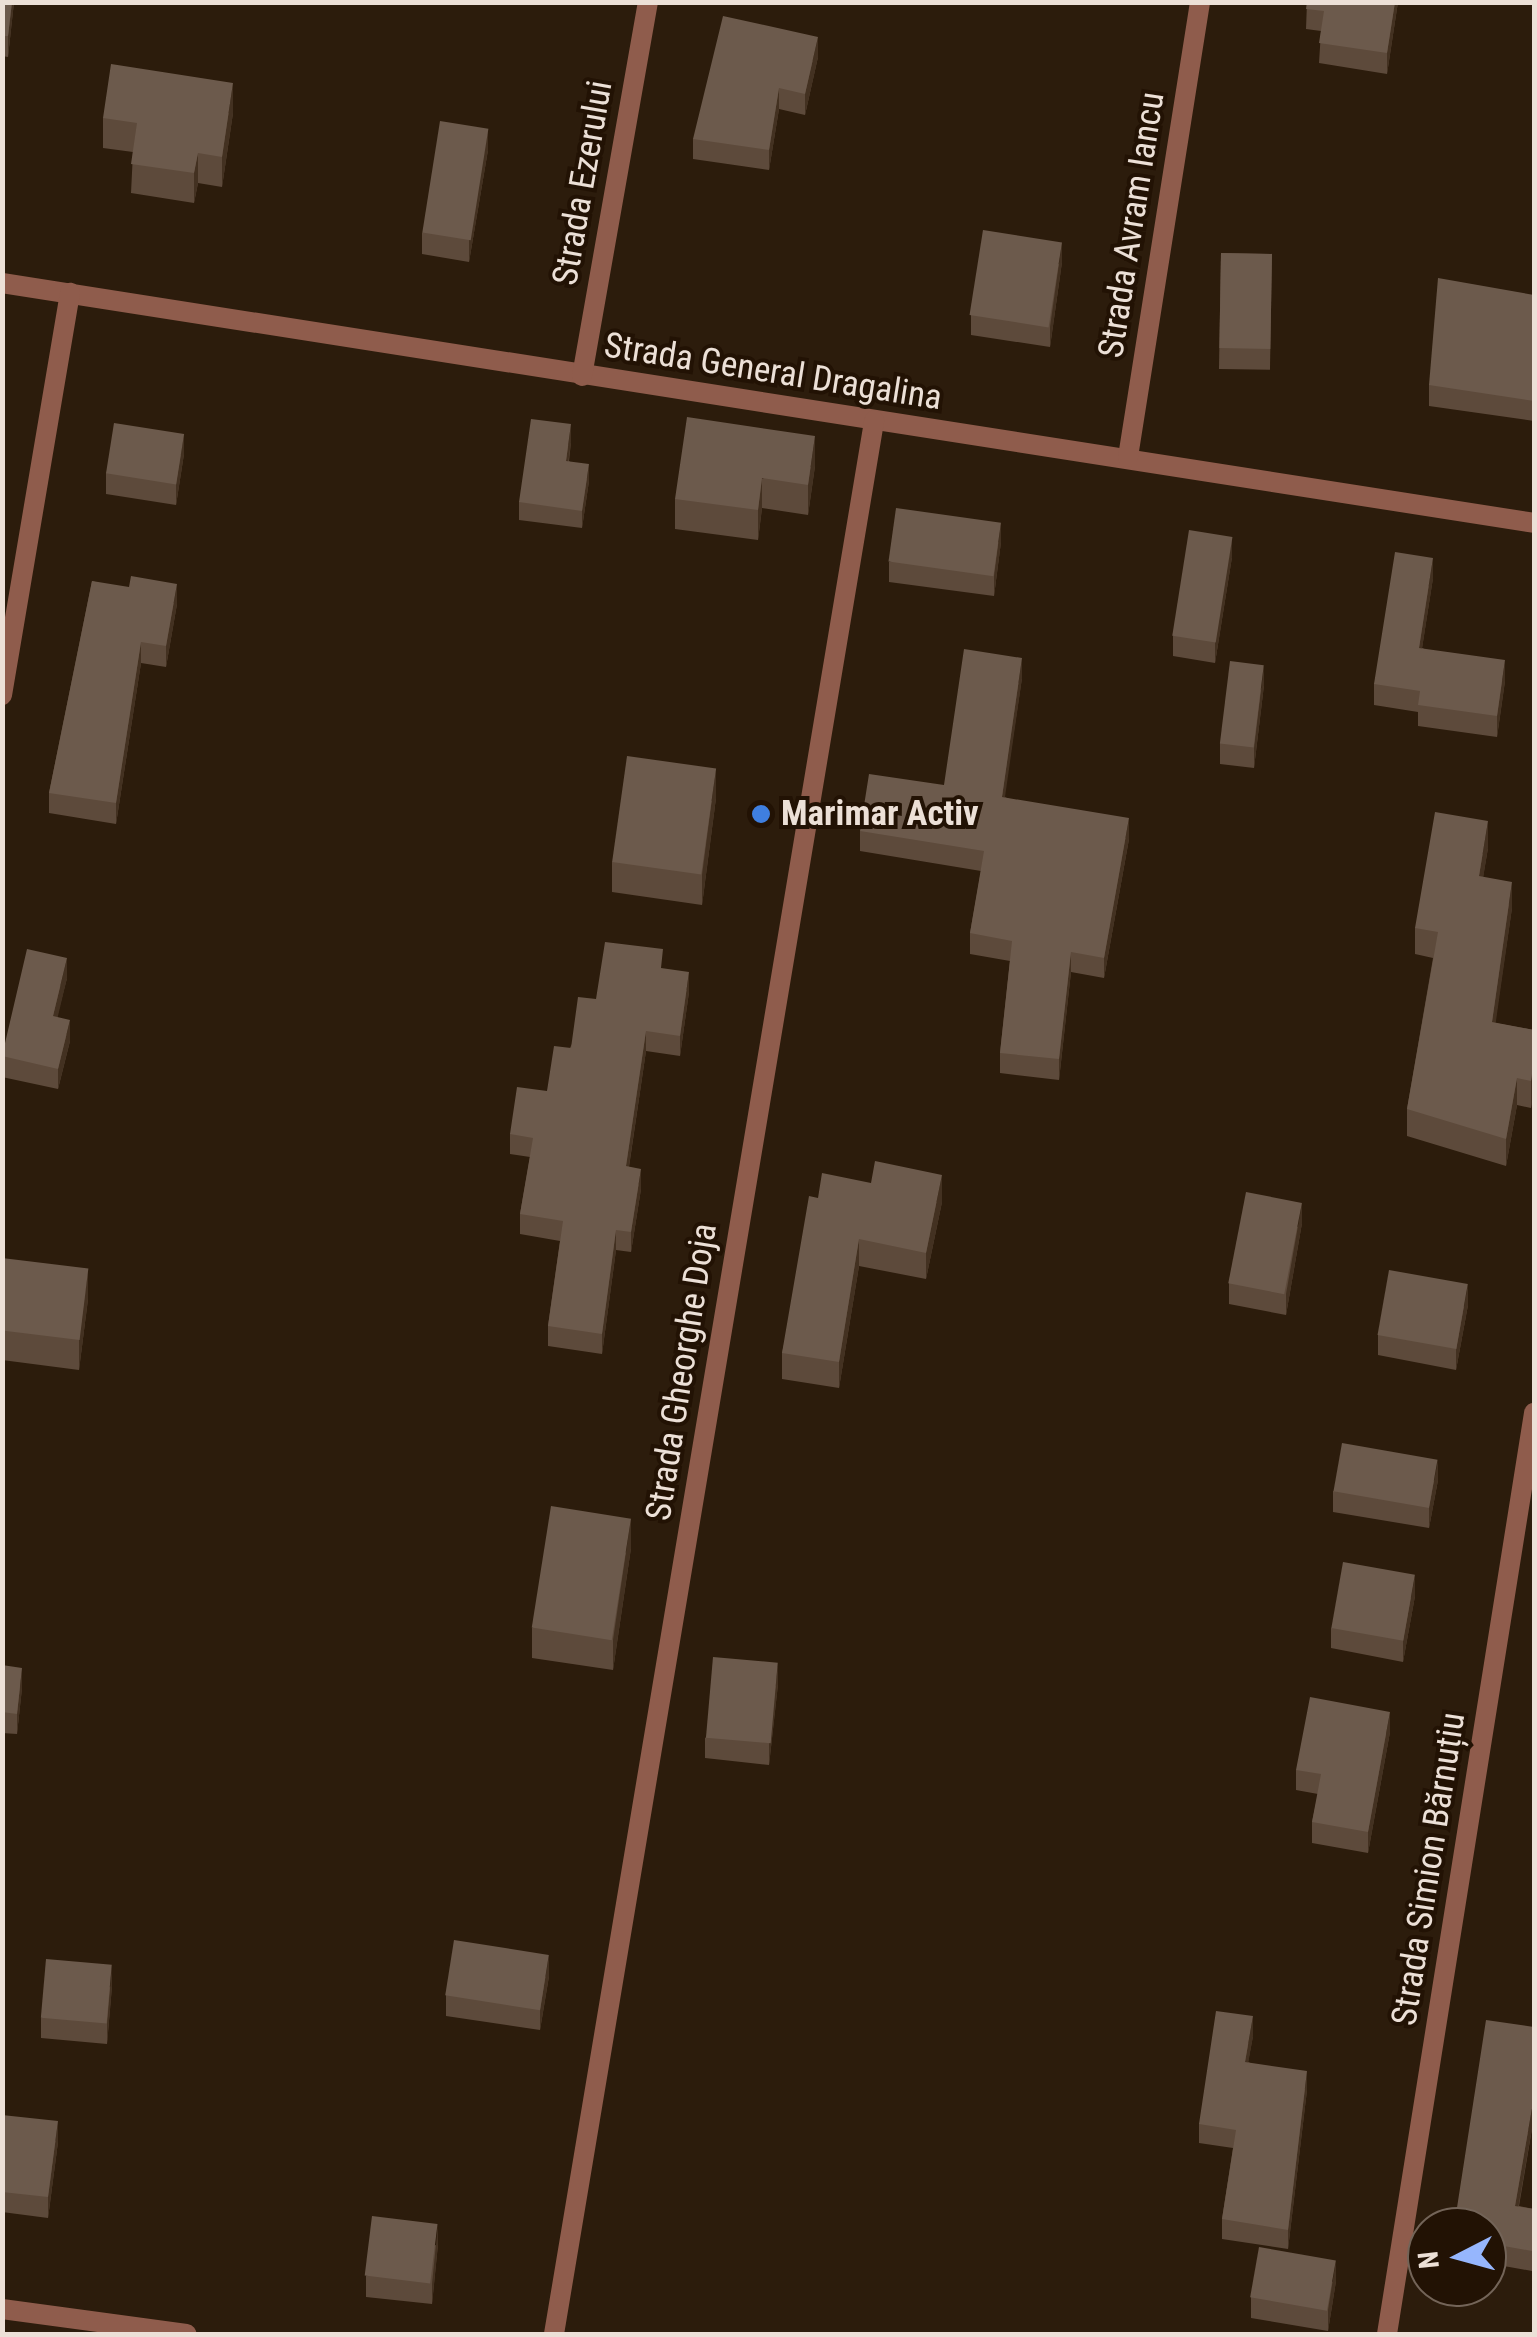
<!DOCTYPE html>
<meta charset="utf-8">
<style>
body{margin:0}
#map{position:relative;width:1537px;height:2337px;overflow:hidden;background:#2c1c0c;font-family:"Roboto Condensed",sans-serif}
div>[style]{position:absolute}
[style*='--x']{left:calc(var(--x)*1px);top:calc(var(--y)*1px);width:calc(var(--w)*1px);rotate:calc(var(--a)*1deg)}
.minor>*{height:20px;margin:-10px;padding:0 10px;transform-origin:10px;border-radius:10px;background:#8f5c4c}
.wall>*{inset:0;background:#5d4a3b;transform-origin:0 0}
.shaded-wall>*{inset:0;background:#433121}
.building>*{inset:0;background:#6c5a4c;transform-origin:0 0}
.dots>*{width:28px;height:28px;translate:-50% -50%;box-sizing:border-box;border:5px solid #221204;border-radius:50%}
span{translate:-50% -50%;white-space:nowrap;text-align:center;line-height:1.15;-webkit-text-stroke:8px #221204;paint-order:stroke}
.street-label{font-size:35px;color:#ece0d7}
.poi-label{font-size:35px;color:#ece0d7;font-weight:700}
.left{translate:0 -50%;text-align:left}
.frame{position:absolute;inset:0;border:5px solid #ece0d7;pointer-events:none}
.north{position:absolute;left:1407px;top:2207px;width:100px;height:100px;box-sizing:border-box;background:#221204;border:2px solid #736458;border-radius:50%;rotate:264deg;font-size:28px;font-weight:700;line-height:40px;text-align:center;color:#ece0d7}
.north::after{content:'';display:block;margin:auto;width:35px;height:45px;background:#96b6fd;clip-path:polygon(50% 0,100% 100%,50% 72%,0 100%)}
</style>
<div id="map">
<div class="minor">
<i style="--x:2;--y:283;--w:1551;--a:8.9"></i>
<i style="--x:582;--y:376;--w:380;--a:-80"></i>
<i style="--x:1128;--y:457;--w:461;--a:-81"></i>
<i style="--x:2;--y:695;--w:408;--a:-80.4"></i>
<i style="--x:2;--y:2309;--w:186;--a:7.7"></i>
<i style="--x:554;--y:2334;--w:1940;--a:-80.5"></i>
<i style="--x:1387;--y:2334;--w:933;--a:-80.93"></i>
</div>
<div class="wall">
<i style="clip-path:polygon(2px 2px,14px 2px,8px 57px,2px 56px)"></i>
<i style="clip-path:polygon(1307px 2px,1398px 2px,1387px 74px,1319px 63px,1321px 31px,1306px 29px)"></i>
<i style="clip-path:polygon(818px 57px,805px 115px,779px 109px,769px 170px,693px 159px,693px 139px)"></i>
<i style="clip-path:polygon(233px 113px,222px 187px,198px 183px,194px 203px,131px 193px,133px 152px,103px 148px,103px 118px)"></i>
<i style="clip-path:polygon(488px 150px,469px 262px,422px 254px,422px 233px)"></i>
<i style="left:1221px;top:253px;width:51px;height:116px;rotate:1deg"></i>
<i style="clip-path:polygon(1062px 262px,1050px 347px,971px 335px,971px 315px)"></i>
<i style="clip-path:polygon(1534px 295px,1534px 421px,1429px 406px,1429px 385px)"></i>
<i style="clip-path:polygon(571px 442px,569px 461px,589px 481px,582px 528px,519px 520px,519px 502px)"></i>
<i style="clip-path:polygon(184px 454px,176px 505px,106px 494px,106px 473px)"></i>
<i style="clip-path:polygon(815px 466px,808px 515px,762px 508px,758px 540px,675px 529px,675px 499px)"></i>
<i style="clip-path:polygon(1001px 542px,994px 596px,889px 582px,889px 562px)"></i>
<i style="clip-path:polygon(1232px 557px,1215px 663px,1173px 656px,1173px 636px)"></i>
<i style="clip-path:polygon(1433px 578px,1422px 648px,1505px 681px,1497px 737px,1418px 726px,1418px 712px,1374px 705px,1374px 684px)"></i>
<i style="clip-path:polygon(92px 581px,177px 604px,166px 667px,141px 663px,116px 824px,49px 813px,49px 793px)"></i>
<i style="clip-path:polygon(1022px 678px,1004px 797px,1129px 839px,1104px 978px,1071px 972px,1059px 1080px,1000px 1073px,1000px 1053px,1010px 961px,970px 954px,970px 933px,981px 871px,860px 851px,860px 831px,944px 785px)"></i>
<i style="clip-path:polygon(1264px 685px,1254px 768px,1220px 764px,1220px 743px)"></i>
<i style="clip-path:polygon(716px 798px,702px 905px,612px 892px,612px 862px)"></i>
<i style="clip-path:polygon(1488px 848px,1483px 877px,1512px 908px,1495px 1023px,1534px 1030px,1534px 1085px,1531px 1108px,1517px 1105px,1506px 1166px,1407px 1136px,1407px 1109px,1433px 958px,1415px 954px,1415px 928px)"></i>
<i style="clip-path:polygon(663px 969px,689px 992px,680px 1056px,646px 1051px,629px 1167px,641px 1189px,631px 1252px,616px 1250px,602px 1354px,548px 1346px,548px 1326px,560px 1241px,520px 1234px,520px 1214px,530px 1157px,510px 1154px,510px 1134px,547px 1091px,596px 999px)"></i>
<i style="clip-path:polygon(67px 978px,57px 1017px,70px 1041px,58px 1089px,2px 1077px,2px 1054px)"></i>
<i style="clip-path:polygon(818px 1198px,942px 1202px,926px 1279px,859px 1266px,839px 1388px,782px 1379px,782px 1353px)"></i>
<i style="clip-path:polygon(1302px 1223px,1286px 1315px,1229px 1304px,1229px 1283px)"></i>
<i style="clip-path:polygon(2px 1258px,88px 1299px,79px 1370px,2px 1360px)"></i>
<i style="clip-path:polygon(1468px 1305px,1456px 1370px,1378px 1355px,1378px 1335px)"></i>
<i style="clip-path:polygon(1438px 1480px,1429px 1528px,1333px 1512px,1333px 1491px)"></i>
<i style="clip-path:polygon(631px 1548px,613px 1670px,532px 1658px,532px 1628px)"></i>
<i style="clip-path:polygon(1415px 1596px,1403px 1662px,1331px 1648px,1331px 1628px)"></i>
<i style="clip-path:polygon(2px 1665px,22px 1688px,17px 1734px,2px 1733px)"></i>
<i style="clip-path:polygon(778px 1684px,769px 1765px,705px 1758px,705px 1738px)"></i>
<i style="clip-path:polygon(1390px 1732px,1368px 1853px,1312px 1843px,1312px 1822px,1318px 1794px,1296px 1790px,1296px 1770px)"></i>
<i style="clip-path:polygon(549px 1976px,540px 2030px,446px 2016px,446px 1995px)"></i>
<i style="clip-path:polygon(112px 1986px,107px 2044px,41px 2038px,41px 2018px)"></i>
<i style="clip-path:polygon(1253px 2036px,1248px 2062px,1307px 2090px,1288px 2249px,1222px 2239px,1222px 2219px,1233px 2148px,1199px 2143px,1199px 2124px)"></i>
<i style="clip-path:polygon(2px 2115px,58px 2142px,48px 2218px,2px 2212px)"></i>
<i style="clip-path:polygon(1534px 2117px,1519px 2206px,1534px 2209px,1532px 2271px,1487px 2263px,1487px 2227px)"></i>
<i style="clip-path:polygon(438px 2244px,432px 2304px,366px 2297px,366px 2276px)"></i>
<i style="clip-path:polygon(1336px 2281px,1328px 2331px,1251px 2318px,1251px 2297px)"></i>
</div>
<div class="shaded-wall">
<i style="clip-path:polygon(12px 2px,14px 2px,8px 57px,8px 36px)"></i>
<i style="clip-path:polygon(1395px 2px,1398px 2px,1387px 74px,1387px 53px)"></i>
<i style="clip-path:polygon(818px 37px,818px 57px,805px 115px,805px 94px)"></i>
<i style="clip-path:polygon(233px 83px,233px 113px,222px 187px,222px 157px)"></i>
<i style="clip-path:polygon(779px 88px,779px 109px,769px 170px,769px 150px)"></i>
<i style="clip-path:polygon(488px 129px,488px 150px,469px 262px,469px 241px)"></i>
<i style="clip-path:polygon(198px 153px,198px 183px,194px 203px,194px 173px)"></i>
<i style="clip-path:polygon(1062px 242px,1062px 262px,1050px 347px,1050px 327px)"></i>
<i style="clip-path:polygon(571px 424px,571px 442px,566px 478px,566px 461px)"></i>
<i style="clip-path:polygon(184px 434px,184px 454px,176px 505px,176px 484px)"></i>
<i style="clip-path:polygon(815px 436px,815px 466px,808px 515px,808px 485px)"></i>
<i style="clip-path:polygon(589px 464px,589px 481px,582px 528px,582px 511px)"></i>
<i style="clip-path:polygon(762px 478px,762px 508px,758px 540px,758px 510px)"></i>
<i style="clip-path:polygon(1001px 522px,1001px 542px,994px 596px,994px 576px)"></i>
<i style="clip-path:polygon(1232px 537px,1232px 557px,1215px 663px,1215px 642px)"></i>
<i style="clip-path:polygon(1433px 558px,1433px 578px,1419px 668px,1419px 648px)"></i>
<i style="clip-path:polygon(177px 584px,177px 604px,166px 667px,166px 646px)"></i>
<i style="clip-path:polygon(141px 642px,141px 663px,116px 824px,116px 803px)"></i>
<i style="clip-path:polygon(1022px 658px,1022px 678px,1002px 818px,1002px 797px)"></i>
<i style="clip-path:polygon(1505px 660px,1505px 681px,1497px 737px,1497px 716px)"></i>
<i style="clip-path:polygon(1264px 665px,1264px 685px,1254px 768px,1254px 748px)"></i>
<i style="clip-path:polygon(716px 768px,716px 798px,702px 905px,702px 875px)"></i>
<i style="clip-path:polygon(1129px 818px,1129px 839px,1104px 978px,1104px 958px)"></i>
<i style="clip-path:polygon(1488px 821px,1488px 848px,1479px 903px,1479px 876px)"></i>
<i style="clip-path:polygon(1512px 882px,1512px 908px,1492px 1049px,1492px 1022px)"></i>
<i style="clip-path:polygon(1071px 952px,1071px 972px,1059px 1080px,1059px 1059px)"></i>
<i style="clip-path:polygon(67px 958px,67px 978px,53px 1037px,53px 1016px)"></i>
<i style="clip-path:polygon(689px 972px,689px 992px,680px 1056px,680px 1036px)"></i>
<i style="clip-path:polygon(70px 1020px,70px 1041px,58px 1089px,58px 1069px)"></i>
<i style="clip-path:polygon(646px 1031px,646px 1051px,626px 1186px,626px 1166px)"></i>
<i style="clip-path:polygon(1534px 1059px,1534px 1085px,1531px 1108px,1531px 1081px)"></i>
<i style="clip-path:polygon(1517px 1078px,1517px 1105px,1506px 1166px,1506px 1139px)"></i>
<i style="clip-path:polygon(641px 1169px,641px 1189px,631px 1252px,631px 1232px)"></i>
<i style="clip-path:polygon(942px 1175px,942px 1202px,926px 1279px,926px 1253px)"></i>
<i style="clip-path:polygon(1302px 1203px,1302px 1223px,1286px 1315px,1286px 1294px)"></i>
<i style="clip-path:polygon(616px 1230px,616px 1250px,602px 1354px,602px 1334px)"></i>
<i style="clip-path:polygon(859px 1239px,859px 1266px,839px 1388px,839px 1362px)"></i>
<i style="clip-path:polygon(88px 1269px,88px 1299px,79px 1370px,79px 1340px)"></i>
<i style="clip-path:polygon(1468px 1284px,1468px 1305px,1456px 1370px,1456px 1350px)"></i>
<i style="clip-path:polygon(1438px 1460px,1438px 1480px,1429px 1528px,1429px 1507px)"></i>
<i style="clip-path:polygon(631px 1518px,631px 1548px,613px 1670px,613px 1640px)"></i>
<i style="clip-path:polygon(1415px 1575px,1415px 1596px,1403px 1662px,1403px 1641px)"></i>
<i style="clip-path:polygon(778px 1663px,778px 1684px,769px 1765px,769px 1744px)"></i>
<i style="clip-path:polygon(22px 1668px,22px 1688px,17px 1734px,17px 1714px)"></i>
<i style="clip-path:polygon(1390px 1712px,1390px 1732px,1368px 1853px,1368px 1832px)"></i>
<i style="clip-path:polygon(549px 1955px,549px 1976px,540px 2030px,540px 2010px)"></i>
<i style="clip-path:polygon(112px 1965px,112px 1986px,107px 2044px,107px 2024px)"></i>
<i style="clip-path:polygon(1253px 2016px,1253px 2036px,1245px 2081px,1245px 2062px)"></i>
<i style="clip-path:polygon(1307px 2071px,1307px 2090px,1288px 2249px,1288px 2230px)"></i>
<i style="clip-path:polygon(1534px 2097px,1534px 2117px,1515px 2226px,1515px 2206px)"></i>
<i style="clip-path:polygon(58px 2121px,58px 2142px,48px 2218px,48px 2197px)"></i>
<i style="clip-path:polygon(438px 2224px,438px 2244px,432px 2304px,432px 2284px)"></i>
<i style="clip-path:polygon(1534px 2237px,1534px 2257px,1532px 2271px,1532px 2251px)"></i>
<i style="clip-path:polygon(1336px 2260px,1336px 2281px,1328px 2331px,1328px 2310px)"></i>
</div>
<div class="building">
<i style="clip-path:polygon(2px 2px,12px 2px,8px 36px,2px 36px)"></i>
<i style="clip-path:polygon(1307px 2px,1395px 2px,1387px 53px,1319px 43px,1324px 11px,1306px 9px)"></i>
<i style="clip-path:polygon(723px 16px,818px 37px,805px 94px,779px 88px,769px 150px,693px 139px)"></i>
<i style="clip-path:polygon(111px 64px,233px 83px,222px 157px,198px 153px,194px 173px,131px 164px,137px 123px,103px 118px)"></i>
<i style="left:440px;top:121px;width:49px;height:113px;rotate:9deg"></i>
<i style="left:983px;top:230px;width:80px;height:86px;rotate:9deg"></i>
<i style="left:1221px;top:253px;width:51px;height:95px;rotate:1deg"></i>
<i style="clip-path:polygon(1438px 278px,1534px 295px,1534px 401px,1429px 385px)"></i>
<i style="clip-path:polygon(687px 417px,815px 436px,808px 485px,762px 478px,758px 510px,675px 499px)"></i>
<i style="clip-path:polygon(531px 419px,571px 424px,566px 461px,589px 464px,582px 511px,519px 502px)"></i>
<i style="left:114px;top:423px;width:71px;height:51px;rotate:9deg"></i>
<i style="left:896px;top:508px;width:106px;height:54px;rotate:8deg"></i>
<i style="left:1189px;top:530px;width:44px;height:107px;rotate:9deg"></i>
<i style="clip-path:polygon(1395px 552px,1433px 558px,1419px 648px,1505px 660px,1497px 716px,1418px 705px,1420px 691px,1374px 684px)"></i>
<i style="clip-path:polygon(131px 576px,177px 584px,166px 646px,141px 642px,116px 803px,49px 793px,92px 581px,129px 587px)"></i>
<i style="clip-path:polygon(964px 649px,1022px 658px,1002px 797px,1129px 818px,1104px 958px,1071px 952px,1059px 1059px,1000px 1053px,1012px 941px,970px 933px,984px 851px,860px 831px,869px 774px,944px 785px)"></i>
<i style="left:1230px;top:661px;width:34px;height:83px;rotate:7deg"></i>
<i style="left:627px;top:756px;width:90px;height:107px;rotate:8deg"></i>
<i style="clip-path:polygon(1435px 812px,1488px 821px,1479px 876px,1512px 882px,1492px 1022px,1534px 1030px,1534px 1059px,1531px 1081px,1517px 1078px,1506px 1139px,1407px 1109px,1438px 932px,1415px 928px)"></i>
<i style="clip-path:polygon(605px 942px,663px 949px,661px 968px,689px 972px,680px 1036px,646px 1031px,626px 1166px,641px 1169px,631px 1232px,616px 1230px,602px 1334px,548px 1326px,563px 1221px,520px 1214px,533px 1138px,510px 1134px,517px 1087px,547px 1091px,554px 1046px,571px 1048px,578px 997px,596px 999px)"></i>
<i style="clip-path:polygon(27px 949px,67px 958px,53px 1016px,70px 1020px,58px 1069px,2px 1056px)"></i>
<i style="clip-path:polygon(875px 1161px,942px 1175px,926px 1253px,859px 1239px,839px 1362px,782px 1353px,809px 1196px,818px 1198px,822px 1173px,871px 1183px)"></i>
<i style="left:1246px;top:1192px;width:57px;height:93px;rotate:11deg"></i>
<i style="left:2px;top:1258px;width:87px;height:72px;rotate:7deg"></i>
<i style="left:1389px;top:1270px;width:80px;height:66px;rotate:10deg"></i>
<i style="left:1342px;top:1443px;width:97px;height:49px;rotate:10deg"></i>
<i style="left:551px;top:1506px;width:81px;height:123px;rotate:9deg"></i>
<i style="left:1343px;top:1562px;width:73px;height:67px;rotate:10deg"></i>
<i style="left:713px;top:1657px;width:65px;height:81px;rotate:5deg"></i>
<i style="clip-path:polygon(2px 1665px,22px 1668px,17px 1714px,2px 1712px)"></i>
<i style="clip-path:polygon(1310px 1697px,1390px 1712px,1368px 1832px,1312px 1822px,1321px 1774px,1296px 1770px)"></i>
<i style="left:454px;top:1940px;width:96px;height:56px;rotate:9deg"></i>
<i style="left:46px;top:1959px;width:66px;height:59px;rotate:5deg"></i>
<i style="clip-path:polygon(1216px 2011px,1253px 2016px,1245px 2062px,1307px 2071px,1288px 2230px,1222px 2219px,1236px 2130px,1199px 2124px)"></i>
<i style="clip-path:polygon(1486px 2020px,1534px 2027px,1534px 2097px,1515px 2206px,1534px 2209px,1534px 2237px,1532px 2251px,1487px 2243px,1487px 2227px,1454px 2227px)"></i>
<i style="clip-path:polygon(2px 2115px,58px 2121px,48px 2197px,2px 2192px)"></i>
<i style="left:372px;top:2216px;width:66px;height:60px;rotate:7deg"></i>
<i style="left:1259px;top:2247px;width:78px;height:51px;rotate:10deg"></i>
</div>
<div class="dots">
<i style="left:761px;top:814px;background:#3f7fe0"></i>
</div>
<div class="street-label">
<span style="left:583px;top:183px;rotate:-80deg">Strada Ezerului</span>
<span style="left:1132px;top:225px;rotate:-81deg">Strada Avram Iancu</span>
<span style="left:773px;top:372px;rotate:9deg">Strada General Dragalina</span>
<span style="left:682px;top:1372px;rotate:-81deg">Strada Gheorghe Doja</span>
<span style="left:1429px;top:1869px;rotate:-81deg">Strada Simion Bărnuțiu</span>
</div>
<div class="poi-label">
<span class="left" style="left:781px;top:814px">Marimar Activ</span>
</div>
<div class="frame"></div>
<div class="north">N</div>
</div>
